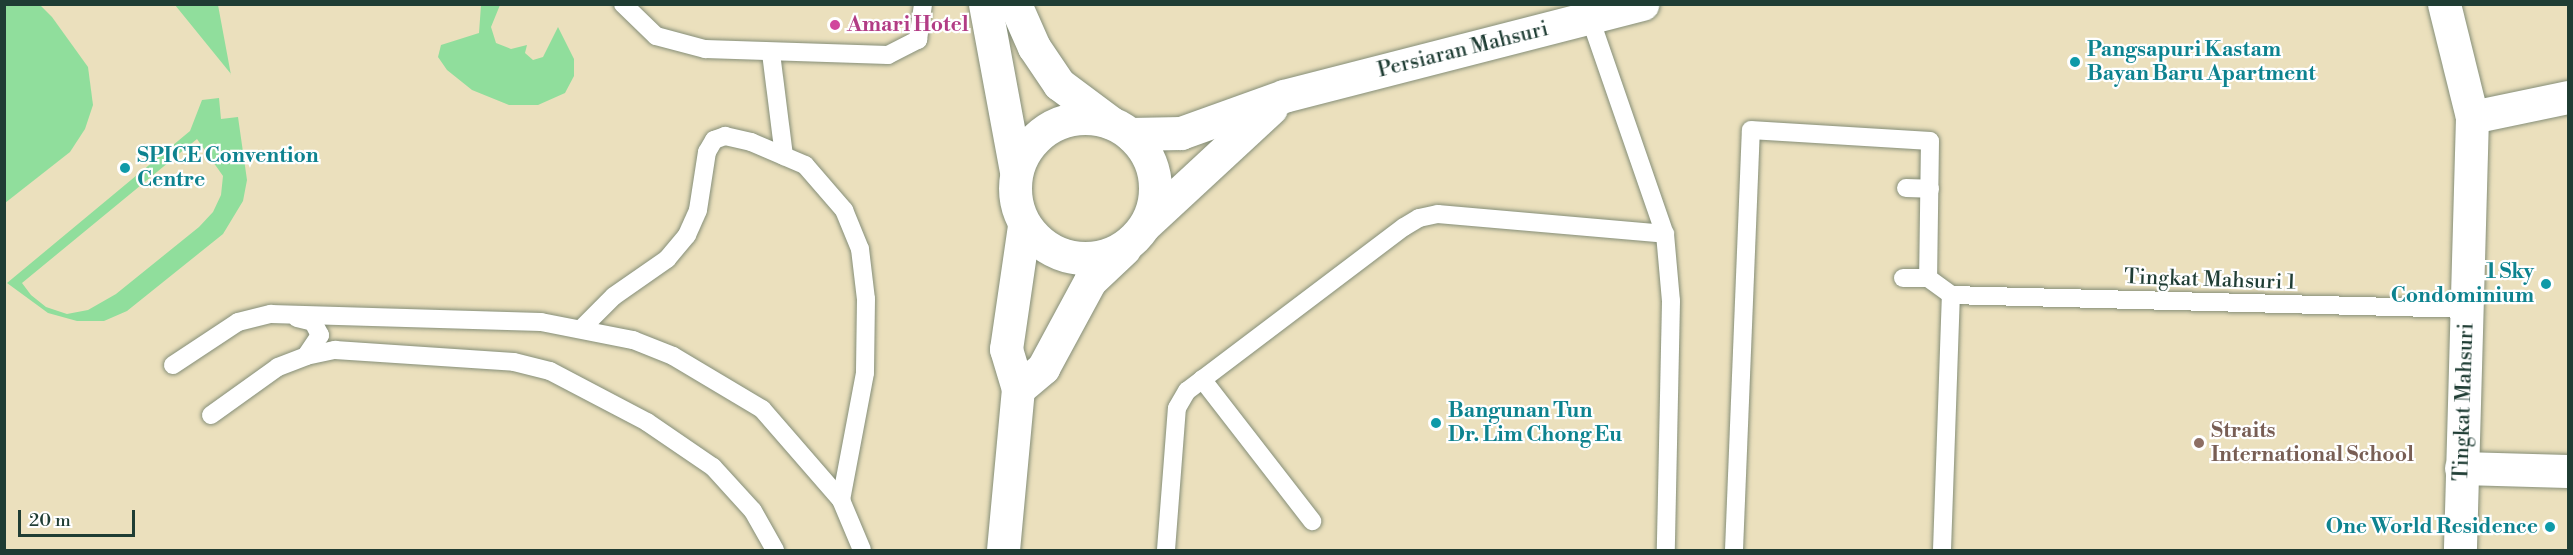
<!DOCTYPE html>
<style>
body{margin:0}
#map{position:relative;width:2573px;height:555px;overflow:hidden;background:#ebe0bd;font-family:"Libre Bodoni",serif}
div>[style]{position:absolute}
[style*='--x']{left:calc(var(--x)*1px);top:calc(var(--y)*1px);width:calc(var(--w)*1px);rotate:calc(var(--a)*1deg)}
.green>*{inset:0;background:#90de9c}
.roads{filter:drop-shadow(0 0 2px #858e78) drop-shadow(0 0 2px #858e78)}
.service>*{height:18px;margin:-9px;padding:0 9px;transform-origin:9px;border-radius:9px;background:#fff}
.minor>*{height:33px;margin:-16.5px;padding:0 16.5px;transform-origin:16.5px;border-radius:16.5px;background:#fff}
.minor>.ring{margin:-16.5px;padding:0;box-sizing:content-box;background:none;border:33px solid #fff;border-radius:50%}
.dots>*{width:16px;height:16px;translate:-50% -50%;box-sizing:border-box;border:3px solid #fff;border-radius:50%}
span{translate:-50% -50%;white-space:nowrap;text-align:center;line-height:1.15;-webkit-text-stroke:4.5px #fff;paint-order:stroke}
.hotel-label{font-size:21px;color:#b23c85;font-weight:700}
.left{translate:0 -50%;text-align:left}
.street-label{font-size:21px;color:#1f3d34}
.culture-label{font-size:21px;color:#0d838f;font-weight:700}
.right{translate:-100% -50%;text-align:right}
.education-label{font-size:21px;color:#785e54;font-weight:700}
.frame{position:absolute;inset:0;border:6px solid #1f3d34;pointer-events:none}
.scale{position:absolute;left:18px;top:510px;width:117px;height:27px;box-sizing:border-box;border:3px solid #1f3d34;border-top:0;padding-left:8px;font-size:18px;line-height:21px;white-space:nowrap;color:#1f3d34;-webkit-text-stroke:4px #fff;paint-order:stroke}
</style>
<div id="map">
<div class="green">
<i style="clip-path:polygon(5px 4px,40px 5px,52px 17px,88px 67px,93px 105px,85px 129px,70px 152px,5px 203px)"></i>
<i style="clip-path:polygon(175px 5px,218px 5px,231px 75px,231px 74px)"></i>
<i style="clip-path:polygon(481px 5px,500px 5px,491px 27px,496px 43px,511px 49px,527px 45px,525px 53px,533px 60px,543px 57px,558px 27px,574px 59px,574px 76px,565px 93px,538px 105px,509px 105px,472px 90px,447px 70px,438px 57px,441px 45px,479px 33px)"></i>
<i style="clip-path:polygon(evenodd,219px 98px,221px 119px,238px 117px,247px 180px,243px 201px,223px 234px,127px 311px,104px 321px,77px 321px,48px 313px,7px 283px,190px 131px,202px 100px,219px 98px,197px 139px,223px 176px,221px 195px,213px 212px,199px 227px,116px 294px,88px 310px,67px 314px,46px 307px,31px 295px,22px 283px,197px 139px)"></i>
</div>
<div class="roads">
<div class="service">
<i style="--x:623;--y:4;--w:46;--a:44.1"></i>
<i style="--x:656;--y:36;--w:51;--a:14.9"></i>
<i style="--x:705;--y:49;--w:183;--a:1.9"></i>
<i style="--x:888;--y:55;--w:34;--a:-27"></i>
<i style="--x:918;--y:40;--w:36;--a:-82"></i>
<i style="--x:1590;--y:18;--w:229;--a:70.9"></i>
<i style="--x:1665;--y:234;--w:67;--a:84.9"></i>
<i style="--x:1671;--y:301;--w:249;--a:91.2"></i>
<i style="--x:771;--y:53;--w:104;--a:82.8"></i>
<i style="--x:1906;--y:188;--w:24;--a:2"></i>
<i style="--x:1903;--y:278;--w:25;--a:0"></i>
<i style="--x:1928;--y:278;--w:29;--a:36"></i>
<i style="--x:1951;--y:295;--w:517;--a:1.55"></i>
<i style="--x:297;--y:318;--w:16;--a:14"></i>
<i style="--x:313;--y:322;--w:15;--a:62"></i>
<i style="--x:320;--y:335;--w:25;--a:124"></i>
<i style="--x:582;--y:328;--w:45;--a:-45"></i>
<i style="--x:614;--y:296;--w:65;--a:-34.9"></i>
<i style="--x:667;--y:259;--w:31;--a:-50"></i>
<i style="--x:687;--y:235;--w:27;--a:-66"></i>
<i style="--x:698;--y:210;--w:59;--a:-81.2"></i>
<i style="--x:707;--y:152;--w:14;--a:-60"></i>
<i style="--x:714;--y:140;--w:12;--a:-20"></i>
<i style="--x:725;--y:136;--w:27;--a:13"></i>
<i style="--x:751;--y:142;--w:59;--a:23.1"></i>
<i style="--x:805;--y:165;--w:60;--a:49.1"></i>
<i style="--x:844;--y:210;--w:42;--a:67.7"></i>
<i style="--x:860;--y:249;--w:50;--a:83.2"></i>
<i style="--x:866;--y:299;--w:74;--a:90.8"></i>
<i style="--x:865;--y:373;--w:129;--a:100.7"></i>
<i style="--x:173;--y:365;--w:78;--a:-33.5"></i>
<i style="--x:238;--y:322;--w:34;--a:-14"></i>
<i style="--x:271;--y:314;--w:270;--a:1.7"></i>
<i style="--x:541;--y:322;--w:94;--a:11.1"></i>
<i style="--x:633;--y:340;--w:43;--a:21.8"></i>
<i style="--x:673;--y:356;--w:104;--a:30.8"></i>
<i style="--x:762;--y:409;--w:121;--a:49"></i>
<i style="--x:841;--y:500;--w:54;--a:67.2"></i>
<i style="--x:1202;--y:379;--w:180;--a:52.2"></i>
<i style="--x:211;--y:415;--w:82;--a:-35.6"></i>
<i style="--x:278;--y:367;--w:30;--a:-21"></i>
<i style="--x:306;--y:356;--w:30;--a:-12"></i>
<i style="--x:335;--y:350;--w:179;--a:3.8"></i>
<i style="--x:514;--y:362;--w:37;--a:14"></i>
<i style="--x:550;--y:371;--w:110;--a:27.7"></i>
<i style="--x:647;--y:422;--w:80;--a:34.3"></i>
<i style="--x:713;--y:467;--w:59;--a:47.7"></i>
<i style="--x:753;--y:511;--w:45;--a:60.6"></i>
<i style="--x:1166;--y:550;--w:142;--a:-85.6"></i>
<i style="--x:1177;--y:408;--w:20;--a:-60"></i>
<i style="--x:1187;--y:391;--w:272;--a:-37.1"></i>
<i style="--x:1404;--y:227;--w:17;--a:-31"></i>
<i style="--x:1419;--y:218;--w:19;--a:-12"></i>
<i style="--x:1438;--y:214;--w:228;--a:5"></i>
<i style="--x:1734;--y:550;--w:420;--a:-87.7"></i>
<i style="--x:1751;--y:130;--w:179;--a:3.5"></i>
<i style="--x:1930;--y:141;--w:137;--a:90.8"></i>
<i style="--x:1942;--y:550;--w:255;--a:-88"></i>
</div>
<div class="minor">
<i style="--x:985;--y:4;--w:170;--a:79.5"></i>
<i style="--x:1015;--y:4;--w:47;--a:66.2"></i>
<i style="--x:1034;--y:47;--w:45;--a:56"></i>
<i style="--x:1059;--y:84;--w:64;--a:36.7"></i>
<i style="--x:2444;--y:4;--w:116;--a:76.1"></i>
<i style="--x:2472;--y:117;--w:433;--a:91.6"></i>
<i style="--x:2472;--y:117;--w:98;--a:-11.8"></i>
<i class="ring" style="left:1015px;top:118px;width:107px;height:107px"></i>
<i style="--x:1130;--y:134;--w:51;--a:-1.1"></i>
<i style="--x:1181;--y:133;--w:109;--a:-19.8"></i>
<i style="--x:1284;--y:96;--w:370;--a:-14.4"></i>
<i style="--x:1147;--y:223;--w:169;--a:-42.8"></i>
<i style="--x:1018;--y:389;--w:33;--a:-40"></i>
<i style="--x:1043;--y:368;--w:99;--a:-61.6"></i>
<i style="--x:1090;--y:281;--w:47;--a:-43.3"></i>
<i style="--x:2461;--y:468;--w:107;--a:1.6"></i>
<i style="--x:1003;--y:550;--w:162;--a:-84.7"></i>
<i style="--x:1018;--y:389;--w:42;--a:-106.7"></i>
<i style="--x:1006;--y:349;--w:125;--a:-81.7"></i>
</div>
</div>
<div class="dots">
<i style="left:835px;top:25px;background:#d1479c"></i>
<i style="left:2075px;top:62px;background:#0f9aa8"></i>
<i style="left:125px;top:168px;background:#0f9aa8"></i>
<i style="left:2546px;top:284px;background:#0f9aa8"></i>
<i style="left:1436px;top:423px;background:#0f9aa8"></i>
<i style="left:2199px;top:443px;background:#8d6e63"></i>
<i style="left:2550px;top:527px;background:#0f9aa8"></i>
</div>
<div class="hotel-label">
<span class="left" style="left:847px;top:25px">Amari Hotel</span>
</div>
<div class="street-label">
<span style="left:1463px;top:50px;rotate:-14deg">Persiaran Mahsuri</span>
<span style="left:2210px;top:280px;rotate:2deg">Tingkat Mahsuri 1</span>
<span style="left:2464px;top:402px;rotate:-88deg">Tingkat Mahsuri</span>
</div>
<div class="culture-label">
<span class="left" style="left:2087px;top:62px">Pangsapuri Kastam<br>Bayan Baru Apartment</span>
<span class="left" style="left:137px;top:168px">SPICE Convention<br>Centre</span>
<span class="right" style="left:2534px;top:284px">1 Sky<br>Condominium</span>
<span class="left" style="left:1448px;top:423px">Bangunan Tun<br>Dr. Lim Chong Eu</span>
<span class="right" style="left:2538px;top:527px">One World Residence</span>
</div>
<div class="education-label">
<span class="left" style="left:2211px;top:443px">Straits<br>International School</span>
</div>
<div class="frame"></div>
<div class="scale">20 m</div>
</div>
